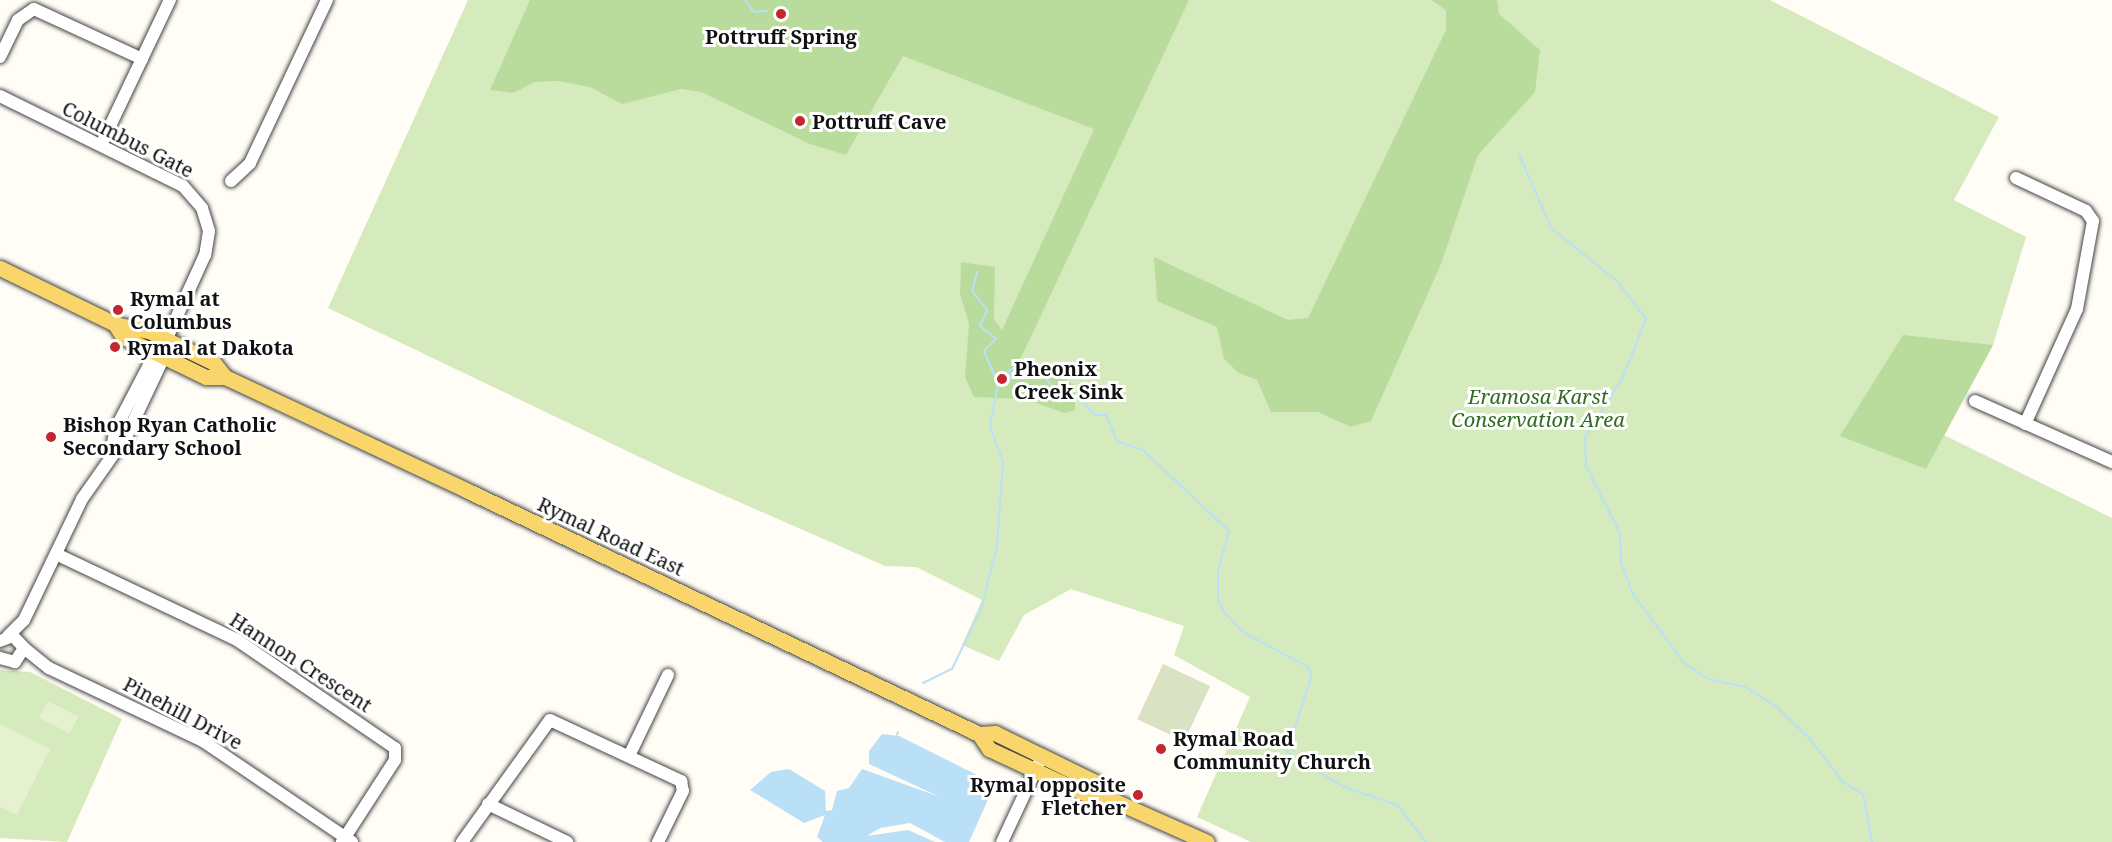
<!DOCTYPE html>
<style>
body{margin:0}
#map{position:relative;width:2112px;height:842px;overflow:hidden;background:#fffdf5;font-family:"Noto Serif",serif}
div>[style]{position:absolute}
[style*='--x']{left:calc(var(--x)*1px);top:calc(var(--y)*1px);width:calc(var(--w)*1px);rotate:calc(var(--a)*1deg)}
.green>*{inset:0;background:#d5ebbd}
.forest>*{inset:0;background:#b9dc9c}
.cemetery>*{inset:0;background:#d9e3c4;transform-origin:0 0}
.pitch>*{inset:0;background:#e6f2cf;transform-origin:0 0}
.water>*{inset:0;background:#b9e0f7}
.stream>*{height:2px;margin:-1px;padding:0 1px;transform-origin:1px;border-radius:1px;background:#b9e0f7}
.roads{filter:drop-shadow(0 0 2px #444) drop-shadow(0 0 2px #444)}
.minor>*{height:12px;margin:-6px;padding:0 6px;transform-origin:6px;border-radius:6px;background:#fff}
.major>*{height:15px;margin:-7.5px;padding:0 7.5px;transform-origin:7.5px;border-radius:7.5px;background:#f9d66b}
.dots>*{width:16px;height:16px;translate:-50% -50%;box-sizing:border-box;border:3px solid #fff;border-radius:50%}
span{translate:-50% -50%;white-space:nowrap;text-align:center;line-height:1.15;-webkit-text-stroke:6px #fff;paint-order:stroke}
.poi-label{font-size:20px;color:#111;font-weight:700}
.left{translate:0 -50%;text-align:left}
.right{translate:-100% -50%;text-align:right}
.street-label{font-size:20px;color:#111}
.park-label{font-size:20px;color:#2f6b1f;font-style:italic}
</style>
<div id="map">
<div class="green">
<i style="clip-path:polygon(468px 0,1770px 0,1999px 117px,1954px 200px,2026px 237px,1993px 345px,1944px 435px,2112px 518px,2112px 842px,1251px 842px,1197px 817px,1250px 697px,1174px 655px,1184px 626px,1071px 589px,1024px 615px,999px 661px,962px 645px,982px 600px,916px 567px,885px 566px,673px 473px,328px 308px)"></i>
<i style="clip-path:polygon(0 670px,30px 672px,122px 719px,67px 842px,0 838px)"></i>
</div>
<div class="forest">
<i style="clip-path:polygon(530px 0,1189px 0,1020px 360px,1024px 366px,1057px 372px,1075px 386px,1075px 410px,1064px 413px,1025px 399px,974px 397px,965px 377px,969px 324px,960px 294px,961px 262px,995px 267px,994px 319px,1002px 330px,1094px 129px,903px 56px,846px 155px,810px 144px,701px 92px,681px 89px,622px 104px,590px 87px,558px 81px,535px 82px,513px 93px,490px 90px)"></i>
<i style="clip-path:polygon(1431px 0,1497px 0,1499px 14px,1540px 50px,1535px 92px,1478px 155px,1441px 264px,1371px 421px,1351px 427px,1318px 412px,1271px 412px,1257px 380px,1239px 373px,1224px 359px,1217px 327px,1157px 301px,1154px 257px,1288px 320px,1308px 318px,1446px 30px,1446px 10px)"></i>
<i style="clip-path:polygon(1903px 335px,1993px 345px,1926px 469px,1840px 436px)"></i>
</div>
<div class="cemetery">
<i style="left:1163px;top:664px;width:52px;height:61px;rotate:25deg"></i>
</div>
<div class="pitch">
<i style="left:48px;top:701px;width:34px;height:19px;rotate:27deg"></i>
<i style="clip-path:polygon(0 724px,50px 749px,17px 815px,0 807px)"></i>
</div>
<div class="water">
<i style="clip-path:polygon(882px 734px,899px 736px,995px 784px,969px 842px,945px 842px,910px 823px,880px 828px,867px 836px,908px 830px,935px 842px,823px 842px,817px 837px,825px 815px,804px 823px,750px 790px,771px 772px,789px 769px,825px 791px,826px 811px,832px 810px,837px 791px,849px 788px,862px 769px,940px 797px,869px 764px,869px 751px)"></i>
</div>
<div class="stream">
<i style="--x:745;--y:0;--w:15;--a:53"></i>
<i style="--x:754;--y:12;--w:13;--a:-4"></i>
<i style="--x:1519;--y:154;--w:81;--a:66.6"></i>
<i style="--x:1551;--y:228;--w:85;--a:38.8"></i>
<i style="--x:1617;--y:281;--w:48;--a:52.7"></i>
<i style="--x:1646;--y:319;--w:65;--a:111.8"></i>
<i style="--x:1622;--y:379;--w:69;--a:122.5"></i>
<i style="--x:1585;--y:437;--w:29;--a:88"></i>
<i style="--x:1586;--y:466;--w:75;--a:63.1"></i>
<i style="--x:1620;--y:533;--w:30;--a:88"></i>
<i style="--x:1621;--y:563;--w:33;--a:69"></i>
<i style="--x:1633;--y:594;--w:86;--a:53.5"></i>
<i style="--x:1684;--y:663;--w:29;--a:34"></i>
<i style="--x:1708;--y:679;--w:38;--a:12"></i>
<i style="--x:1745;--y:687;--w:39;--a:32"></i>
<i style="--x:1778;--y:708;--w:43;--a:44.1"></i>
<i style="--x:1809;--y:738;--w:56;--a:52.3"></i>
<i style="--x:1843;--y:782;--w:23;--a:31"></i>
<i style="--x:1863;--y:794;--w:49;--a:79.4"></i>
<i style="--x:998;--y:384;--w:12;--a:-14"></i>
<i style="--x:1010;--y:381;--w:10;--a:-101"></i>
<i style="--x:1008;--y:371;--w:4;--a:-27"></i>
<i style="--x:1012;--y:369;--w:34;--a:15"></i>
<i style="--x:1045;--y:378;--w:25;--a:47"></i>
<i style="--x:1062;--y:396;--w:22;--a:13"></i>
<i style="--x:1083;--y:401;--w:18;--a:49"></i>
<i style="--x:1095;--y:415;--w:11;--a:0"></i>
<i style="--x:1106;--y:415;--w:28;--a:67"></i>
<i style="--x:1117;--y:441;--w:28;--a:19"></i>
<i style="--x:1143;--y:450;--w:118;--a:43.3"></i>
<i style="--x:1229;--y:531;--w:41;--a:105.4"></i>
<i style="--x:1218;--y:571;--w:27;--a:90"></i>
<i style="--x:1218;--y:598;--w:15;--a:67"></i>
<i style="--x:1224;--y:612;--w:28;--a:46"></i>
<i style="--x:1243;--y:632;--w:74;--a:28.3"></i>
<i style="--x:1308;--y:667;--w:10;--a:73"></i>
<i style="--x:1311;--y:677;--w:79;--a:107.7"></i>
<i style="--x:1287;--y:752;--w:67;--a:31.6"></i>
<i style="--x:1344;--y:787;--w:56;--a:18.8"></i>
<i style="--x:1397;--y:805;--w:47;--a:51.9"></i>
<i style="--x:923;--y:683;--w:32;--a:-26"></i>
<i style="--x:952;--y:669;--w:67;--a:-64.2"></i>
<i style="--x:981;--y:609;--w:65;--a:-75.7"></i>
<i style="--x:997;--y:546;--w:84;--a:-85.9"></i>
<i style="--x:1003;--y:462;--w:38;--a:-110"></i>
<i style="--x:990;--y:426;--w:43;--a:-79.2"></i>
<i style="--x:998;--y:384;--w:36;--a:-113"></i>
<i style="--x:984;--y:351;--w:17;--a:-45"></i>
<i style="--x:996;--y:339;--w:21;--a:-141"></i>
<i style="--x:980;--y:326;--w:17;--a:-66"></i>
<i style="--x:987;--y:310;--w:24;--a:-128"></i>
<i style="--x:972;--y:291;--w:20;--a:-75"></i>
<i style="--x:897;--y:735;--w:3;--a:-72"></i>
</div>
<div class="roads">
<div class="minor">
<i style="--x:0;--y:57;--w:41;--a:-64.1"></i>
<i style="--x:18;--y:20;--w:19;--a:-35"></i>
<i style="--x:34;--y:9;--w:119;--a:24.8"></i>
<i style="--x:0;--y:96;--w:204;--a:26.2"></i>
<i style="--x:183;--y:186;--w:29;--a:49"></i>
<i style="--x:202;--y:208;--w:24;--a:73"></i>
<i style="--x:209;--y:231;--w:24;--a:99"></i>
<i style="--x:205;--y:255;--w:94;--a:114.6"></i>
<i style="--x:166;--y:340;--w:17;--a:97"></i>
<i style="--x:164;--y:357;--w:86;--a:115.4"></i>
<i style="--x:127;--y:435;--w:78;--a:125.1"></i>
<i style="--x:82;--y:499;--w:134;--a:115.6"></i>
<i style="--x:24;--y:620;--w:23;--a:135"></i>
<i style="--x:101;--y:145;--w:161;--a:-64.6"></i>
<i style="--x:2016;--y:178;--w:77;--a:25.2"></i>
<i style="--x:2086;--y:211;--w:12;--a:55"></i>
<i style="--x:2093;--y:221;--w:89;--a:100.3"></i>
<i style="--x:2077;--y:309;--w:126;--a:114.3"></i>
<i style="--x:231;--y:181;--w:26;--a:-43"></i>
<i style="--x:250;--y:163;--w:180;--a:-64.7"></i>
<i style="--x:1975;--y:401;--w:150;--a:24"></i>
<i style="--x:112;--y:450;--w:20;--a:-81"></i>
<i style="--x:115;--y:430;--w:95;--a:-62.4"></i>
<i style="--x:56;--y:554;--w:200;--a:25.4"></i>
<i style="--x:237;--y:640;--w:191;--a:34.4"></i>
<i style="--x:395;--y:748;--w:12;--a:90"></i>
<i style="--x:395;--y:760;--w:98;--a:122.9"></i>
<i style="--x:0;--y:641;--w:14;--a:-21"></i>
<i style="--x:13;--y:636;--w:16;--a:47"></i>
<i style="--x:24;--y:648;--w:17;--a:123"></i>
<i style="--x:15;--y:662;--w:16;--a:-165"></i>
<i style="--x:24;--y:648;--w:32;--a:39"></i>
<i style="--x:49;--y:668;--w:170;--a:25.4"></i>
<i style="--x:203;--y:741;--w:180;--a:34.1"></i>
<i style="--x:629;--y:756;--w:90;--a:-64.3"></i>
<i style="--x:488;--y:804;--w:88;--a:25.7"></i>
<i style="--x:462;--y:842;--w:150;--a:-54.2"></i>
<i style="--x:550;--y:720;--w:145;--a:25"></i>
<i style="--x:681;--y:781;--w:10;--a:79"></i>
<i style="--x:683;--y:791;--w:57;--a:116.1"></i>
<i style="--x:1002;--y:842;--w:87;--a:-64.9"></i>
</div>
<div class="major">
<i style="--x:0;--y:268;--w:128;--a:26"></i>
<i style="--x:115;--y:324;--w:35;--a:12"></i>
<i style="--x:149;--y:331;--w:72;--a:26.2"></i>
<i style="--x:214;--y:363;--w:18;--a:52"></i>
<i style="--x:115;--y:324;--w:15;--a:58"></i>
<i style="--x:123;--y:337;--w:55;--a:25.6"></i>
<i style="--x:173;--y:361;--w:37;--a:26"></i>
<i style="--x:206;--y:377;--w:19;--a:0"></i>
<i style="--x:225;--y:377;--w:266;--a:25.1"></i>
<i style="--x:466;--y:490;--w:568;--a:25.44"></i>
<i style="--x:979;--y:734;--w:18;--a:56"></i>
<i style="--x:989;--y:749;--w:109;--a:24.9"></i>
<i style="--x:1088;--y:795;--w:20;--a:9"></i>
<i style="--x:1108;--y:798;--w:108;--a:24"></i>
<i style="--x:979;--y:734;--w:16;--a:-4"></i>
<i style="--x:995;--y:733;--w:52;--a:26.1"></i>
<i style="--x:1042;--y:756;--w:59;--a:26.1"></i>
<i style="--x:1095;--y:782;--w:21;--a:51"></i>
</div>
</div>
<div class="dots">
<i style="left:781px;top:14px;background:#c4262e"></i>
<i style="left:800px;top:121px;background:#c4262e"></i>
<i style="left:118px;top:310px;background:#c4262e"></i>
<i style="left:115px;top:347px;background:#c4262e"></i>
<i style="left:1002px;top:379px;background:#c4262e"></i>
<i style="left:51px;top:437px;background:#c4262e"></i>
<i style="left:1161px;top:749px;background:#c4262e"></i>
<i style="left:1138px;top:795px;background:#c4262e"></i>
</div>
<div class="poi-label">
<span style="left:781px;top:36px">Pottruff Spring</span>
<span class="left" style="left:812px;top:121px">Pottruff Cave</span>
<span class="left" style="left:130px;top:310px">Rymal at<br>Columbus</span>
<span class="left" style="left:127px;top:347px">Rymal at Dakota</span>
<span class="left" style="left:1014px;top:380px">Pheonix<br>Creek Sink</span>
<span class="left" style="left:63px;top:436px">Bishop Ryan Catholic<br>Secondary School</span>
<span class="left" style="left:1173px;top:750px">Rymal Road<br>Community Church</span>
<span class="right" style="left:1126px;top:796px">Rymal opposite<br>Fletcher</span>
</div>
<div class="street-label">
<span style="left:128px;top:139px;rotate:27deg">Columbus Gate</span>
<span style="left:611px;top:536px;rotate:25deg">Rymal Road East</span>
<span style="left:301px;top:662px;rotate:33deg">Hannon Crescent</span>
<span style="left:183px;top:713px;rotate:28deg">Pinehill Drive</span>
</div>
<div class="park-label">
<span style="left:1538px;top:408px">Eramosa Karst<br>Conservation Area</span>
</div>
</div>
